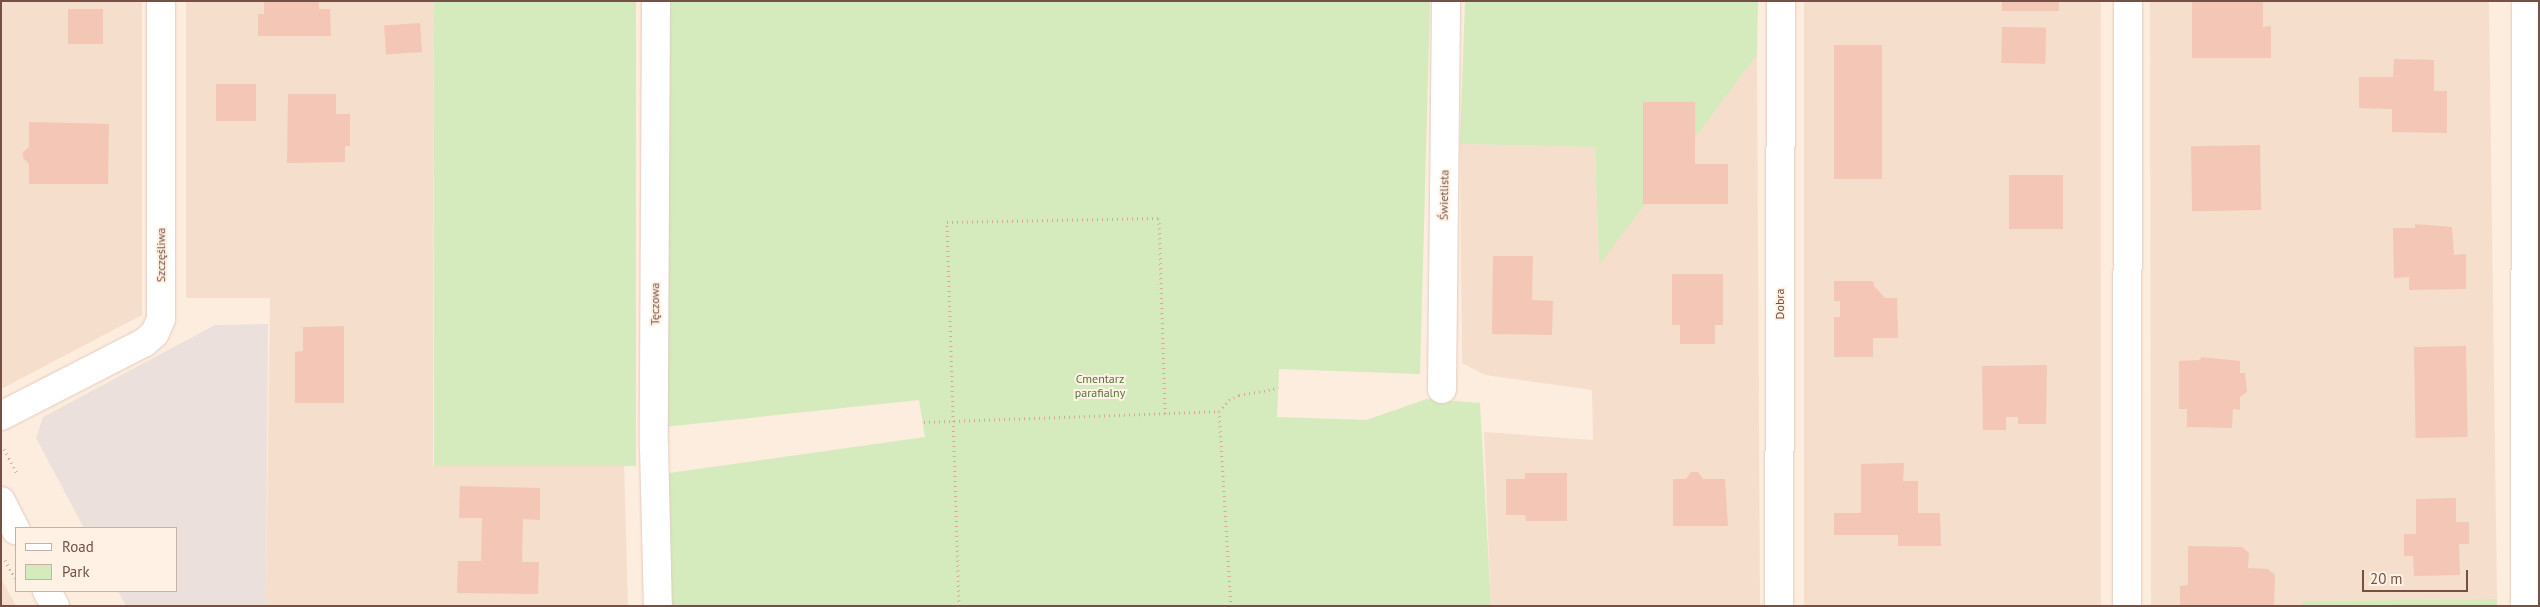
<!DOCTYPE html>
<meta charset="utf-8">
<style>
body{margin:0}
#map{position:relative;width:2540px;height:607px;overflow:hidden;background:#fdedde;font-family:"PT Sans",sans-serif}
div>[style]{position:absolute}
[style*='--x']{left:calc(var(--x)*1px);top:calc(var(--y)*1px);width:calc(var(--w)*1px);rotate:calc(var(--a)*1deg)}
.residential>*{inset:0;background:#f5decc;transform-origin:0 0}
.industrial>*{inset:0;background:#ebe0db}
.green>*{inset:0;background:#d5eabd;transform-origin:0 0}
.building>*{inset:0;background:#f3c6b5;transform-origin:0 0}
.path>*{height:3px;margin-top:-1.5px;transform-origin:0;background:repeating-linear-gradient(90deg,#d8a998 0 1px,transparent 0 5px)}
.roads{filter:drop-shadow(0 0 1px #e3cabd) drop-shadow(0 0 1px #e3cabd)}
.minor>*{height:28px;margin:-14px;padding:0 14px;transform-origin:14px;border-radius:14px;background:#fff}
span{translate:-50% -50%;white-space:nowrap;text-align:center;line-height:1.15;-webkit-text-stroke:4px #fff2e5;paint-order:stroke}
.street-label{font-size:12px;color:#745046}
.park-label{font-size:12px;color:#53743b}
.frame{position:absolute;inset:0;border:2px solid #745046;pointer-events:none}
.legend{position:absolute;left:15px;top:527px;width:162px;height:65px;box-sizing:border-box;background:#fff2e5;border:1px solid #c7b1a5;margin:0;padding:6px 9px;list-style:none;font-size:15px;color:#745046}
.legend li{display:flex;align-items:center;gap:10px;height:25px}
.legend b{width:25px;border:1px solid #c7b1a5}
.scale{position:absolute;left:2362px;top:570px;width:106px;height:22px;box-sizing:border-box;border:2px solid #745046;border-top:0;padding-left:6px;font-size:15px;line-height:18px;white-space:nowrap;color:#745046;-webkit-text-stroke:4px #fff2e5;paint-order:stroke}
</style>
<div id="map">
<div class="residential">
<i style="clip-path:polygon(1px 1px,142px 1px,142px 315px,1px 389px)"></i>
<i style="clip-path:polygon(186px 1px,434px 1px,433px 466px,624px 461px,628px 606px,266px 606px,270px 298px,186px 298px)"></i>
<i style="left:1804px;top:1px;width:297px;height:605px"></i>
<i style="clip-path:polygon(2150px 1px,2489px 1px,2497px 599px,2302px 601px,2302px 606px,2151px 606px)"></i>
<i style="clip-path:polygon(1757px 55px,1760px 606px,1491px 606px,1484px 432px,1593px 440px,1592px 390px,1485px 375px,1462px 363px,1460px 144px,1595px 147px,1599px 264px)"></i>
<i style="clip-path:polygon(1px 578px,16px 606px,1px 606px)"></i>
</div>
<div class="industrial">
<i style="clip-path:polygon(268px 324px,266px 606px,126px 606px,118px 591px,176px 591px,176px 528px,84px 528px,36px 438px,43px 417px,215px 325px)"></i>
</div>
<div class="green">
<i style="left:434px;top:1px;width:202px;height:465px"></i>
<i style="clip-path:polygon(665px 1px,1430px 1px,1420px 374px,1279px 369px,1277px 417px,1366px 420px,1427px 399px,1480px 403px,1491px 606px,671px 606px,669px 473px,925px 437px,919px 400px,664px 427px)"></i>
<i style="clip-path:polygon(1465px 1px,1758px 1px,1757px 55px,1599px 265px,1595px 147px,1460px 144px)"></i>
<i style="clip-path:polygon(2497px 599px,2497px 606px,2302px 606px,2302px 601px)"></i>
</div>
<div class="building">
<i style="clip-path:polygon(264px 1px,319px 1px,319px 9px,330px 9px,331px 36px,258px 36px,258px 14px,264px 14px)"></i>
<i style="left:2002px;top:1px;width:57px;height:10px"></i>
<i style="clip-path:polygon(2192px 1px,2263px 1px,2263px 27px,2271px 26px,2271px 58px,2192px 58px)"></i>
<i style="left:103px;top:9px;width:35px;height:35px;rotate:90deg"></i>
<i style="left:420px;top:23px;width:29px;height:36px;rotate:86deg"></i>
<i style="left:2002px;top:27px;width:44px;height:36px;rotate:1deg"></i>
<i style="left:1834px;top:45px;width:48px;height:134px"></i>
<i style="clip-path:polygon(2394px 59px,2434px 60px,2434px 91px,2447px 91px,2447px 133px,2392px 132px,2392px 109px,2359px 108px,2359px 77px,2393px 77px)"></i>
<i style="left:216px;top:84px;width:40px;height:37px"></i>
<i style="clip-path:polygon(288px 94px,336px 94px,336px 114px,350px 114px,350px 146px,345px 146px,345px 162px,287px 163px)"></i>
<i style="clip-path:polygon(1643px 102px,1695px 102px,1695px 164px,1728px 164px,1728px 204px,1643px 204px)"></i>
<i style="clip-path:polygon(29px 122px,109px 124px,108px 184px,29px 184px,29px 164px,23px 158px,23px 152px,29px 147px)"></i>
<i style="left:2260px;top:145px;width:65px;height:69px;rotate:89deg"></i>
<i style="left:2009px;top:175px;width:54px;height:54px"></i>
<i style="clip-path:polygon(2415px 224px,2452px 227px,2454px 255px,2466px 254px,2466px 289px,2409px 290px,2409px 277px,2394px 278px,2393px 228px,2415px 228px)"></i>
<i style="clip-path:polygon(1493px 256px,1533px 256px,1532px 300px,1553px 301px,1552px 335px,1492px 334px)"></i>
<i style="clip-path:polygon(1672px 274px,1723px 274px,1723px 325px,1715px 325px,1715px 344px,1680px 344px,1680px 325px,1672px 325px)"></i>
<i style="clip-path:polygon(1834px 281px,1873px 281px,1874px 286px,1885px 298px,1897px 298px,1898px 338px,1873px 338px,1873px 357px,1834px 357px,1834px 317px,1840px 317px,1840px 301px,1834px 301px)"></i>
<i style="clip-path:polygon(344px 326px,344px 403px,295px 403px,295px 352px,303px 351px,303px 327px)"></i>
<i style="left:2466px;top:346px;width:91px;height:52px;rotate:89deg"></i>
<i style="clip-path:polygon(2202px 357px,2240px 361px,2240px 373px,2245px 373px,2247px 392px,2240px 397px,2240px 410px,2233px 409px,2232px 428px,2187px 427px,2187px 409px,2179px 409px,2179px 361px,2199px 360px)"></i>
<i style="clip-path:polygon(2047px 365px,2046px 424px,2018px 424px,2018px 417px,2006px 417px,2006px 430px,1983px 430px,1982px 366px)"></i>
<i style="clip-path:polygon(1904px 463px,1903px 481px,1918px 481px,1918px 513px,1940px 513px,1941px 546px,1898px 546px,1898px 535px,1834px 535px,1834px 513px,1861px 513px,1861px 464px)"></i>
<i style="clip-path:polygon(1691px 472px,1698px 472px,1703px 479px,1725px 479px,1728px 526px,1673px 526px,1673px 479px,1686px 479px)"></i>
<i style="clip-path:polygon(1525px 473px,1567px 473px,1567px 521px,1526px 521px,1525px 515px,1506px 515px,1506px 479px,1525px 479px)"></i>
<i style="clip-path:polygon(460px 486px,540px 488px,540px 520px,523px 519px,522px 562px,539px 562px,538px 594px,457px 593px,458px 561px,481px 561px,482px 518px,459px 518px)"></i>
<i style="clip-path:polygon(2456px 498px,2456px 522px,2469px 522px,2469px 544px,2459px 544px,2460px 575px,2414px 576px,2413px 556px,2404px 556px,2404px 534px,2416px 534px,2416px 499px)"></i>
<i style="clip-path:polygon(2188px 546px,2242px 547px,2249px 553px,2248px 568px,2268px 569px,2275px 575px,2274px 606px,2180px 606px,2180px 586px,2188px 585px)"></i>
</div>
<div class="path">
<i style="--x:1219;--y:411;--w:195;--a:86.5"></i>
<i style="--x:924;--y:422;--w:295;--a:-2.1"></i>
<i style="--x:1219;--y:411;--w:15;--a:-48"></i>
<i style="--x:1229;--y:400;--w:11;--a:-27"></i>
<i style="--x:1239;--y:395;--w:40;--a:-10"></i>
<i style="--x:4;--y:449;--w:26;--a:62"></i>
<i style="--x:5;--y:560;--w:23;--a:61"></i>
<i style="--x:959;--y:606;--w:384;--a:-91.8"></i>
<i style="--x:947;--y:222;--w:212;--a:-1.1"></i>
<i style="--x:1159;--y:218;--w:196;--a:88.2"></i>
</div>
<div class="roads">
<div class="minor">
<i style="--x:656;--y:1;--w:446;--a:90.3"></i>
<i style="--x:654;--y:447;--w:159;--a:88.6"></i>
<i style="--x:1442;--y:389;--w:388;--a:-89.4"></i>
<i style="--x:1;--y:416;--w:162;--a:-27.2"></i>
<i style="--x:145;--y:342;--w:13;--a:-42"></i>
<i style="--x:155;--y:333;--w:15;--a:-67"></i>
<i style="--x:161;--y:319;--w:318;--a:-90"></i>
<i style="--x:1;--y:501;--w:33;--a:63"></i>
<i style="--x:47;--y:591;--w:17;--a:62"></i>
<i style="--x:1779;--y:606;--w:605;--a:-89.81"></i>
<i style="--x:2127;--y:606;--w:605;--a:-89.91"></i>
<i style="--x:2525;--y:606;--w:605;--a:-89.91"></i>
</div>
</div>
<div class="street-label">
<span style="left:1444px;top:195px;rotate:-89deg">Świetlista</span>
<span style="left:161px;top:255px;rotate:-90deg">Szczęśliwa</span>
<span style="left:655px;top:304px;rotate:-90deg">Tęczowa</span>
<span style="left:1780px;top:304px;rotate:-90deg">Dobra</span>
</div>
<div class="park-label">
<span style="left:1100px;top:386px">Cmentarz<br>parafialny</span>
</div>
<div class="frame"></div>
<ul class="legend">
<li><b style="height:6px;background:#fff"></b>Road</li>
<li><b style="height:14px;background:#d5eabd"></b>Park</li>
</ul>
<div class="scale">20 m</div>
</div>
